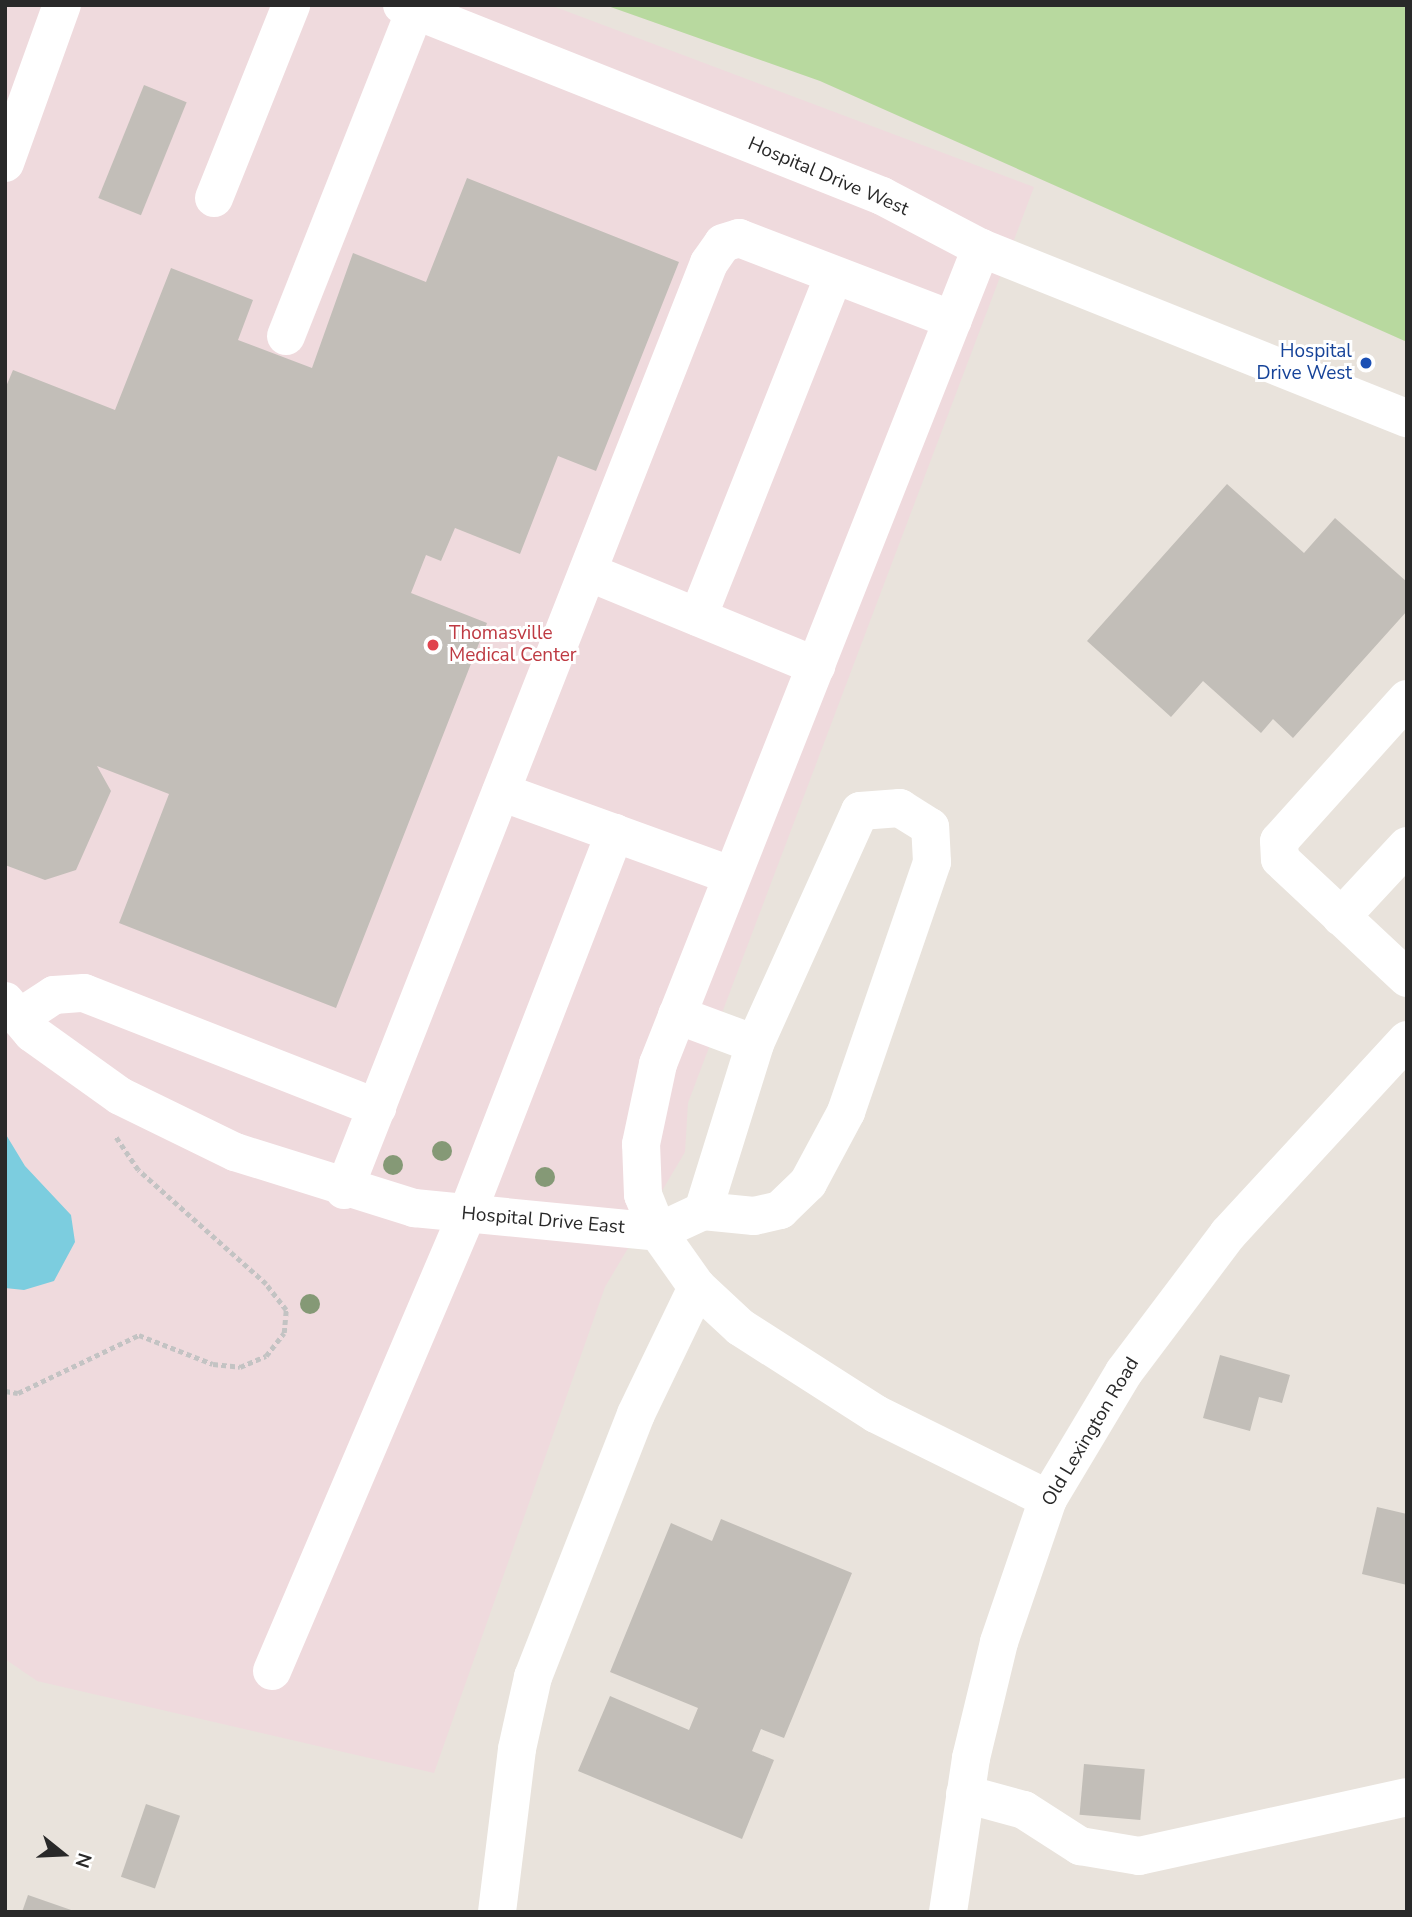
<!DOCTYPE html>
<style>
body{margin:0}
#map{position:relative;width:1412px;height:1917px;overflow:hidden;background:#e9e3dc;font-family:"Nunito Sans",sans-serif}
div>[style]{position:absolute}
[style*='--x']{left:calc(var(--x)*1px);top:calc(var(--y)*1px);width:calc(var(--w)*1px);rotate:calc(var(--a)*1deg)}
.medical>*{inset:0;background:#efdadd}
.green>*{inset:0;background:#b8d99f}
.water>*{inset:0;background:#7ccddf}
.building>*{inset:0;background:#c2beb8;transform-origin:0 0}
.path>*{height:4.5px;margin-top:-2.25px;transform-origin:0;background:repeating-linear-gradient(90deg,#c3c3c3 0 5px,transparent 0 8.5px)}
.minor>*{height:38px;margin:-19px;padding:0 19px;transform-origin:19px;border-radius:19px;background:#fff}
.trees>*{width:20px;height:20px;margin:-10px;border-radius:50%;background:#859976}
.dots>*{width:19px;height:19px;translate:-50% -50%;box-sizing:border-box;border:4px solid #fff;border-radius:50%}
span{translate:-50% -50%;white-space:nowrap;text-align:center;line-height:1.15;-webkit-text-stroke:6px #fff;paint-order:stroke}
.street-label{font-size:19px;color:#292929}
.transit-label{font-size:19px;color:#164399}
.right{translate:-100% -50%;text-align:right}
.health-label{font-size:19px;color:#be3a42}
.left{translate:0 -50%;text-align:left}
.frame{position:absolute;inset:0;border:7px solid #292929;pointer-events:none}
.north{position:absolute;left:28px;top:1819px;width:70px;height:70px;-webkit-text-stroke:5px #fff;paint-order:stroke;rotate:108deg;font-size:19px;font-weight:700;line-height:28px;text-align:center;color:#292929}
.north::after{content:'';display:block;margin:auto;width:24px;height:32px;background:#292929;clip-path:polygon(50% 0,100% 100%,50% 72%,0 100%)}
</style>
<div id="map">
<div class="medical">
<i style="clip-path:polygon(5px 5px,550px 5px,1034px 187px,688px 1103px,685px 1152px,605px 1287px,434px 1773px,37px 1681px,5px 1659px)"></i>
</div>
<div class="green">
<i style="clip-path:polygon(605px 5px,1407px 5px,1407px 342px,820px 81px)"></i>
</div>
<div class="water">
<i style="clip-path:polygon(5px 1133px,25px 1166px,71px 1215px,75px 1242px,54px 1281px,24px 1290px,5px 1288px)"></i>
</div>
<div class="building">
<i style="left:144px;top:85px;width:46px;height:122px;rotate:22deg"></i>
<i style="clip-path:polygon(467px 178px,679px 262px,596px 471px,558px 456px,520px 554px,455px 528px,441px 561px,426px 555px,411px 593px,487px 623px,336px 1008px,119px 923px,169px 794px,97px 766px,111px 791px,76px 870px,45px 880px,5px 865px,5px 389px,13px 370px,115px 410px,171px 268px,253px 300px,238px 340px,312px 368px,353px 253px,426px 282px)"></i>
<i style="clip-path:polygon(1227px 484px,1304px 553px,1335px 518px,1407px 582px,1407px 611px,1293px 738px,1273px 719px,1261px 733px,1203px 681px,1171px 717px,1087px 641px)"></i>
<i style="clip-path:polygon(1220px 1355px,1290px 1375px,1282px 1403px,1259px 1397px,1250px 1431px,1203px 1418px)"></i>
<i style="clip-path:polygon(1377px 1507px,1407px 1514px,1407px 1585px,1362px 1574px)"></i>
<i style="clip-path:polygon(721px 1519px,852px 1573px,784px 1738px,761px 1729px,752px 1751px,774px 1760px,742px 1839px,578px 1771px,610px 1696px,689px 1730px,698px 1708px,610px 1672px,671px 1523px,712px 1541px)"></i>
<i style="left:1084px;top:1764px;width:61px;height:51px;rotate:5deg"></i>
<i style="left:146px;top:1804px;width:36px;height:77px;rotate:19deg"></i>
<i style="clip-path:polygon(28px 1895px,74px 1911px,74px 1912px,22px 1912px)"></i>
</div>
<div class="path">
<i style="--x:5;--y:1391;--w:13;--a:9"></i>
<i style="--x:18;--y:1393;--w:134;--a:-25.6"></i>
<i style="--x:139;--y:1335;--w:79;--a:21.4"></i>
<i style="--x:213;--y:1364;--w:27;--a:6"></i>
<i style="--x:240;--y:1367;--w:28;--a:-23"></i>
<i style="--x:266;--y:1356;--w:29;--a:-52"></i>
<i style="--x:284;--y:1333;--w:23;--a:-85"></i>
<i style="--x:286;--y:1310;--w:33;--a:-128"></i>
<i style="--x:266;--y:1284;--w:171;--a:-138.3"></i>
<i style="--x:138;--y:1170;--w:41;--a:-124.1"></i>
</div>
<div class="minor">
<i style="--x:402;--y:5;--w:517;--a:21.7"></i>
<i style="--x:882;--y:196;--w:112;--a:27.7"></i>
<i style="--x:981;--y:248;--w:459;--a:21.8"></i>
<i style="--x:5;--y:163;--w:168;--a:-70.2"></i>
<i style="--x:214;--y:198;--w:208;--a:-68.2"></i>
<i style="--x:286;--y:336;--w:351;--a:-68.4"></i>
<i style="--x:588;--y:572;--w:247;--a:22.4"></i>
<i style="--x:698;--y:617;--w:368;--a:-68.3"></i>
<i style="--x:1407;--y:699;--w:191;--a:132"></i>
<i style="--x:1279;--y:841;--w:18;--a:87"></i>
<i style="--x:1280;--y:859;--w:174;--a:43.1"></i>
<i style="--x:501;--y:792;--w:244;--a:19.9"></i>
<i style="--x:1341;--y:917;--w:97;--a:-47.1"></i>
<i style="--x:5;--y:1001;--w:42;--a:49.8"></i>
<i style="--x:32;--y:1033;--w:108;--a:35.6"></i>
<i style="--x:120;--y:1096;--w:128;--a:26"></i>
<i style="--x:235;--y:1152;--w:188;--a:17.4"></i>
<i style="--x:414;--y:1208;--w:245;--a:5.6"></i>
<i style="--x:658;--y:1232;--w:67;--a:54.7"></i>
<i style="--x:697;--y:1287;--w:59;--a:42.9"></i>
<i style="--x:740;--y:1327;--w:161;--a:32.6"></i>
<i style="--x:876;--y:1414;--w:192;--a:26.3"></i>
<i style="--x:677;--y:1015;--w:83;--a:20.4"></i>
<i style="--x:19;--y:1018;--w:42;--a:-33.3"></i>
<i style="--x:54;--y:995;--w:30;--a:-4"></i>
<i style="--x:84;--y:993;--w:315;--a:21.4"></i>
<i style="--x:344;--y:1190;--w:996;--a:-68.51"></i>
<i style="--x:709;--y:263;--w:24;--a:-55"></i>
<i style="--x:723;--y:243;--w:17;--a:-17"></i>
<i style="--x:739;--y:238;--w:229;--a:21"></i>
<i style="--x:703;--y:1211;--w:51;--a:5.6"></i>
<i style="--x:754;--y:1216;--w:27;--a:-13"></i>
<i style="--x:780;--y:1210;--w:39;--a:-44"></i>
<i style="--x:808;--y:1183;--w:81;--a:-61.8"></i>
<i style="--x:846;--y:1112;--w:264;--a:-71"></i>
<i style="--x:932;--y:862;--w:35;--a:-93"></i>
<i style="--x:930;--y:827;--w:36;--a:-148"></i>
<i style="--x:900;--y:808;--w:40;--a:175.7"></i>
<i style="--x:860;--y:811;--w:256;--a:114.3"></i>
<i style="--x:755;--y:1044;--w:175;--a:107.3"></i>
<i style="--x:703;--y:1211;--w:50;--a:155"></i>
<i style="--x:658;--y:1232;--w:40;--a:-112"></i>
<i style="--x:643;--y:1195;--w:51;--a:-92.2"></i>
<i style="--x:641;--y:1144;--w:82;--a:-78"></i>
<i style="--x:658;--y:1064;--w:878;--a:-68.4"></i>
<i style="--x:272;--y:1671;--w:497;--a:-66.9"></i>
<i style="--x:467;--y:1214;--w:409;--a:-68.8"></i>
<i style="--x:965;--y:1794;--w:61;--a:15.2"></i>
<i style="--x:1024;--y:1810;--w:67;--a:32.7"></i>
<i style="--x:1080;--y:1846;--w:60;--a:9.6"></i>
<i style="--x:1139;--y:1856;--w:274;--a:-12.4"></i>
<i style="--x:497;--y:1912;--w:164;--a:-83"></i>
<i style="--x:517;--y:1749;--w:74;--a:-77.5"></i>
<i style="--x:533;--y:1677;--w:282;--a:-68.6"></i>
<i style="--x:636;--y:1414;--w:141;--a:-64.3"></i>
<i style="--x:948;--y:1912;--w:156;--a:-81.5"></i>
<i style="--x:971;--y:1758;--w:119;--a:-76.4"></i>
<i style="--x:999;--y:1642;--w:151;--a:-71.1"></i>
<i style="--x:1048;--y:1499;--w:148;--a:-59.1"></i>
<i style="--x:1124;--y:1372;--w:173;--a:-53"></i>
<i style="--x:1228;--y:1234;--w:264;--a:-47.3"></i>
</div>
<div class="trees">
<i style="left:442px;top:1151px"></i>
<i style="left:393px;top:1165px"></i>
<i style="left:545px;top:1177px"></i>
<i style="left:310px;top:1304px"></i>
</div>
<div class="dots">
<i style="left:1366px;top:363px;background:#1a4fb4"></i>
<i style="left:433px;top:645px;background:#e0444e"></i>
</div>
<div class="street-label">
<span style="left:828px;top:177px;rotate:23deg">Hospital Drive West</span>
<span style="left:543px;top:1221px;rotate:5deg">Hospital Drive East</span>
<span style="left:1091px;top:1432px;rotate:-59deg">Old Lexington Road</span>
</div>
<div class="transit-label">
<span class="right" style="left:1352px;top:363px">Hospital<br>Drive West</span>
</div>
<div class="health-label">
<span class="left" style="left:449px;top:645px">Thomasville<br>Medical Center</span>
</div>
<div class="frame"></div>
<div class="north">N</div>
</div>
